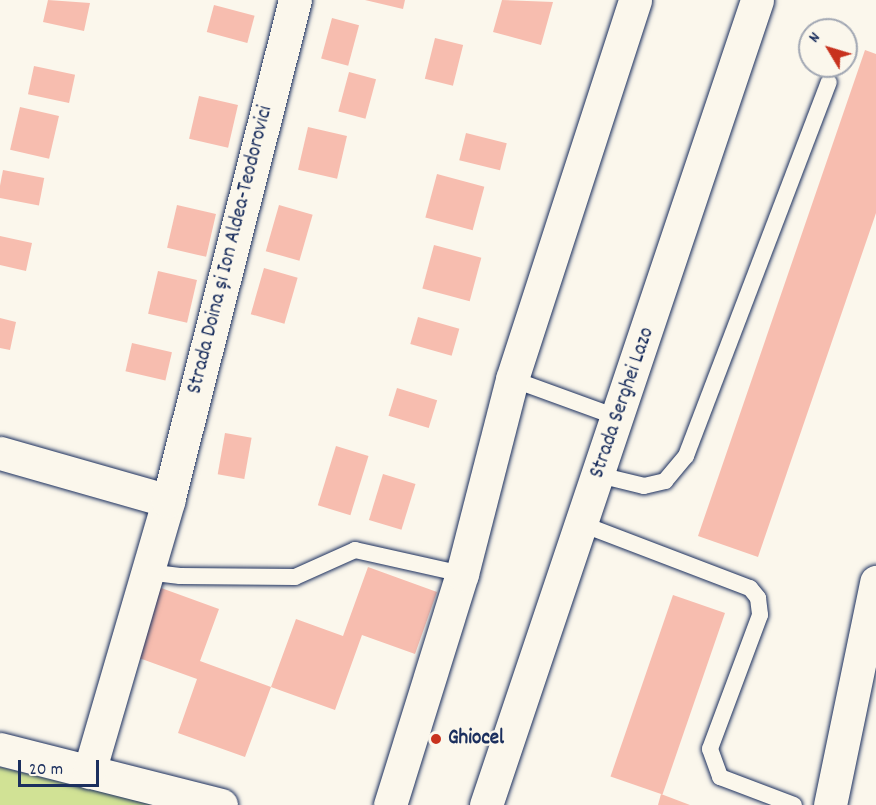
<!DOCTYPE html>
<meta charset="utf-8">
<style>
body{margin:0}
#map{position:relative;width:876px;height:805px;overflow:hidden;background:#fbf7ec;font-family:Dekko,sans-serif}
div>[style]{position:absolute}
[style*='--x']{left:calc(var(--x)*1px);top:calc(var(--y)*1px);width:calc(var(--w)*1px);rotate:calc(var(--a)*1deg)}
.green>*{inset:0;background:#d1e295}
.building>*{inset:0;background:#f7bdaf;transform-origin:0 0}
.roads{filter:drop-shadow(0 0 2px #1b2f5e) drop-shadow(0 0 2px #1b2f5e)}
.lane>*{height:16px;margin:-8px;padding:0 8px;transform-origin:8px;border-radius:8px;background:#fbf7ec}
.street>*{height:33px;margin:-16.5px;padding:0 16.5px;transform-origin:16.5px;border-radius:16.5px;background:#fbf7ec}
.secondary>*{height:33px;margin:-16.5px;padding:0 16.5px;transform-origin:16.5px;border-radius:16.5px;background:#fbf7ec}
.dots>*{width:16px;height:16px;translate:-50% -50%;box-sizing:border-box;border:3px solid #fbf7ec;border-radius:50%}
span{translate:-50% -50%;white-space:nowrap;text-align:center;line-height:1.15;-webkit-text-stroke:4.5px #fbf7ec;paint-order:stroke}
.street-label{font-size:21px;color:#1b2f5e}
.poi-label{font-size:21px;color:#1b2f5e;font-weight:700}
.left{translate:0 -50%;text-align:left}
.north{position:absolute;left:798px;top:18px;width:60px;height:60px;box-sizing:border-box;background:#fbf7ec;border:2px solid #a1a7b3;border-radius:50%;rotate:308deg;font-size:16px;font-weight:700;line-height:24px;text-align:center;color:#1b2f5e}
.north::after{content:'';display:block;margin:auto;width:21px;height:27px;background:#c8321e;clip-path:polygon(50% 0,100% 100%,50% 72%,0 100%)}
.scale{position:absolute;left:18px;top:760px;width:81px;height:27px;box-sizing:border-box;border:3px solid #1b2f5e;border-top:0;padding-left:8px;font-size:18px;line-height:21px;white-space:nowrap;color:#1b2f5e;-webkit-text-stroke:4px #fbf7ec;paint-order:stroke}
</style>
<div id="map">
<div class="green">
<i style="clip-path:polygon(0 767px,155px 805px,0 805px)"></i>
</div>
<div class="building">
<i style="clip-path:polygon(48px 0,90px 3px,84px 31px,43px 22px)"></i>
<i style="clip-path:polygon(365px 0,405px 0,403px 9px)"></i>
<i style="clip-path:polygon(502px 0,553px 2px,541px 45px,493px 32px)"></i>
<i style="left:214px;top:5px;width:42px;height:28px;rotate:15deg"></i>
<i style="left:332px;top:18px;width:28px;height:42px;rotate:15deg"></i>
<i style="left:435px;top:38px;width:29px;height:42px;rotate:14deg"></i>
<i style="clip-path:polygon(865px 50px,876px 54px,876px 213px,758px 557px,698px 536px)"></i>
<i style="left:34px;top:66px;width:42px;height:29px;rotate:12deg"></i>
<i style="left:349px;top:72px;width:28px;height:41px;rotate:15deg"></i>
<i style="left:199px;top:96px;width:40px;height:44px;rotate:13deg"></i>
<i style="left:20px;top:107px;width:40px;height:44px;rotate:13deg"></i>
<i style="left:308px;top:127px;width:40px;height:44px;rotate:13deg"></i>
<i style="left:466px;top:133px;width:42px;height:28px;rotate:14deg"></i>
<i style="left:3px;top:170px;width:42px;height:28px;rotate:11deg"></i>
<i style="left:437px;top:174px;width:49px;height:45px;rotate:15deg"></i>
<i style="left:177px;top:205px;width:40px;height:44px;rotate:13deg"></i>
<i style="left:279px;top:205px;width:35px;height:48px;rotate:16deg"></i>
<i style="clip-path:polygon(0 236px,32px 243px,26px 271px,0 265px)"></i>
<i style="left:434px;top:245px;width:49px;height:45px;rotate:15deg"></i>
<i style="left:264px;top:268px;width:35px;height:48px;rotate:16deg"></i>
<i style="left:158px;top:271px;width:40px;height:44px;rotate:13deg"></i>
<i style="left:418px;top:317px;width:43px;height:28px;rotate:16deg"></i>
<i style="clip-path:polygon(0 318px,16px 322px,10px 350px,0 348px)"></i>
<i style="left:132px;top:343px;width:41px;height:29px;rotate:13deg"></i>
<i style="left:397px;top:388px;width:42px;height:29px;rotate:17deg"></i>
<i style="left:225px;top:433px;width:27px;height:42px;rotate:10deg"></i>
<i style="left:336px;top:446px;width:34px;height:62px;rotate:17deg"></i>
<i style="left:383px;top:474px;width:34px;height:48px;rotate:17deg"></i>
<i style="clip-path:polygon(368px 567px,437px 592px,415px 654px,362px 635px,335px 710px,271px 687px,296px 619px,343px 636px)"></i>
<i style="clip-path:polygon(153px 585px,219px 609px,200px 661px,271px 687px,245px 757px,178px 733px,197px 679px,128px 654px)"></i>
<i style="left:673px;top:595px;width:55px;height:192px;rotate:19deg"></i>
<i style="clip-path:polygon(661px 794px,690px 805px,658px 805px)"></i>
</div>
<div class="roads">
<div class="lane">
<i style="--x:512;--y:379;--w:114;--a:20"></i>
<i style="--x:599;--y:475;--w:46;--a:13.7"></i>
<i style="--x:644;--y:486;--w:22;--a:-13"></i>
<i style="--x:665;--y:481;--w:33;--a:-50"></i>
<i style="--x:686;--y:456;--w:400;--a:-69.1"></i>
<i style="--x:582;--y:524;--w:180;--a:20.9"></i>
<i style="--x:750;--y:588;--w:13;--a:51"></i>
<i style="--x:758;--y:598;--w:17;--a:83"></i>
<i style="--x:760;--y:615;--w:143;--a:110.5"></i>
<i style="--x:710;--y:749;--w:30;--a:70"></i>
<i style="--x:720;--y:777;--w:79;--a:20.7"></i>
<i style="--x:147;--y:572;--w:33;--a:7"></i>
<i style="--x:180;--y:576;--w:115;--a:0.5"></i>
<i style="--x:295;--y:577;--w:66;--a:-24.2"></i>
<i style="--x:355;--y:550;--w:110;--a:12.6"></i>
</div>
<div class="street">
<i style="--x:0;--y:453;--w:175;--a:15.9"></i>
<i style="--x:0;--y:749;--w:228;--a:14.2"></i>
<i style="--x:89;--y:772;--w:282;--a:-73.7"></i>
<i style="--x:168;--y:501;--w:517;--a:-75.78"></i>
<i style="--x:390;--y:805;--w:242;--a:-72.7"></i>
<i style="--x:462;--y:574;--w:201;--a:-75.6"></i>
<i style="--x:512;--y:379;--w:398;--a:-72"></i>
<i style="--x:830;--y:805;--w:228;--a:-78.3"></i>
</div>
<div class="secondary">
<i style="--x:486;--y:805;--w:849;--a:-71.39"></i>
</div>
</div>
<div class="dots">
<i style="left:436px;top:739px;background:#c8321e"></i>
</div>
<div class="street-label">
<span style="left:231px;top:250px;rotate:-76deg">Strada Doina și Ion Aldea-Teodorovici</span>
<span style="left:623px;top:403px;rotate:-71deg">Strada Serghei Lazo</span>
</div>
<div class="poi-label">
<span class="left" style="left:448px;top:739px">Ghiocel</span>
</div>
<div class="north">N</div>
<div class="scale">20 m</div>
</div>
